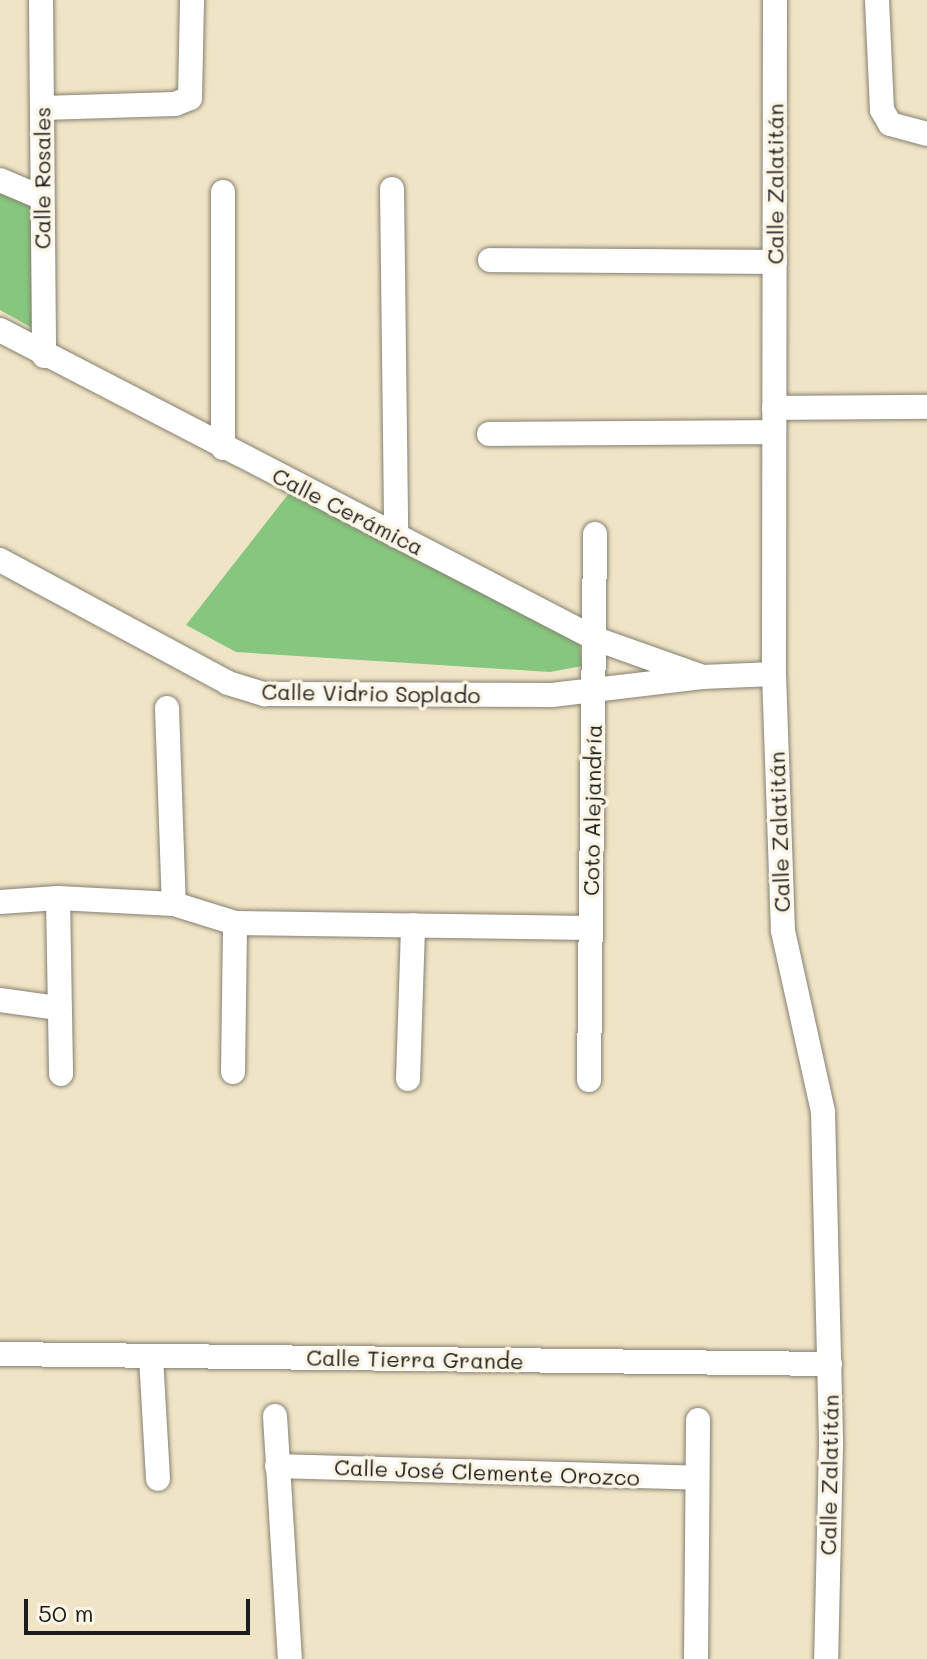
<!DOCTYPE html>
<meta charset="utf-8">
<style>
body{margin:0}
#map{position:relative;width:927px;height:1659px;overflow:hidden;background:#f0e4c6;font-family:Mali,sans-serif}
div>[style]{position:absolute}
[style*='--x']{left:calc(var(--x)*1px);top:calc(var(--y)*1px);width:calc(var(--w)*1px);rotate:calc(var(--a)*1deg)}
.green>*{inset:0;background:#86c67e}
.roads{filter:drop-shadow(0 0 2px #868071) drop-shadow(0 0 2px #868071)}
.minor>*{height:24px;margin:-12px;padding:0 12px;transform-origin:12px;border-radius:12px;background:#fff}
span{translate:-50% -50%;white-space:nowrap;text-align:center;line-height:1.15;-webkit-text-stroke:7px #fcf5e5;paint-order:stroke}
.street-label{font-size:22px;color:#1c1c1c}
.scale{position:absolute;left:24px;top:1599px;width:226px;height:36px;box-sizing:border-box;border:4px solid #1c1c1c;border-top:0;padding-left:10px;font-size:24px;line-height:28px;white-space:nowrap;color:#1c1c1c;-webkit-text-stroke:6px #fcf5e5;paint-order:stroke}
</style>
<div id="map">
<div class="green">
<i style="clip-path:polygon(0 183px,37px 201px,34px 329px,0 310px)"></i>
<i style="clip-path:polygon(290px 492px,579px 636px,582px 666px,550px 672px,236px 652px,186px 625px)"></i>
</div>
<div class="roads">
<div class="minor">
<i style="--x:41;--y:0;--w:356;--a:89.5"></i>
<i style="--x:775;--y:0;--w:674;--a:90.09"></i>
<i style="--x:774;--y:674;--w:257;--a:88"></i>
<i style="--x:783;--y:931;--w:185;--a:77.5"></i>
<i style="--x:823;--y:1112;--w:333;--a:88.6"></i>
<i style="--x:831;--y:1445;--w:214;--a:91.3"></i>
<i style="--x:877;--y:0;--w:110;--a:87.4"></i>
<i style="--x:882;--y:110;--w:16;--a:60"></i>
<i style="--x:890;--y:124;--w:38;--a:15"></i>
<i style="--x:42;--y:108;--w:133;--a:-1.7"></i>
<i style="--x:175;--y:104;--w:16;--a:-22"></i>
<i style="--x:190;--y:98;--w:98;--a:-88.8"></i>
<i style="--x:0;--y:180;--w:43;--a:23"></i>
<i style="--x:392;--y:189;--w:347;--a:89.3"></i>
<i style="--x:490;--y:260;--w:285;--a:0.4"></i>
<i style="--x:0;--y:330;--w:671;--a:27.4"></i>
<i style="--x:596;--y:639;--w:110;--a:19.6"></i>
<i style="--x:774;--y:408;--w:153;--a:-0.4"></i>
<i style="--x:489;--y:434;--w:285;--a:-0.4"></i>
<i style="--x:223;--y:448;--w:256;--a:-90"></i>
<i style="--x:0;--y:560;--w:259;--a:28.3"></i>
<i style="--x:228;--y:683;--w:39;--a:17"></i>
<i style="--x:265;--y:694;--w:287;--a:0.2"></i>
<i style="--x:552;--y:695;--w:151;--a:-6.8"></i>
<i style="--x:702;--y:677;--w:72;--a:-2.4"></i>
<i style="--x:167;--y:708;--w:196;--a:88"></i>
<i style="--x:58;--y:898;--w:176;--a:89"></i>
<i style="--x:0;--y:902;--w:58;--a:-3.9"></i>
<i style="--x:58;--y:898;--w:116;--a:3"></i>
<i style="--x:174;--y:904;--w:64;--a:17.3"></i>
<i style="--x:235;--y:923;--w:355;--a:0.8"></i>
<i style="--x:0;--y:1000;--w:59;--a:7.9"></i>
<i style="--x:233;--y:1072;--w:149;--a:-89.2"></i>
<i style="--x:408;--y:1079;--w:154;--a:-88.1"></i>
<i style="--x:589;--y:1080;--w:546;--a:-89.37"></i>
<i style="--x:0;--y:1354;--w:830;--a:0.69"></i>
<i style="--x:151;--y:1357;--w:122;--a:86.7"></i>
<i style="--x:275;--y:1416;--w:243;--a:86.5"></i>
<i style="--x:277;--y:1466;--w:420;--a:1.6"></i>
<i style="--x:696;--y:1659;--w:239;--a:-89.5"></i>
</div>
</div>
<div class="street-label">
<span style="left:42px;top:178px;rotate:-90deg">Calle Rosales</span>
<span style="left:775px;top:184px;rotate:-90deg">Calle Zalatitán</span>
<span style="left:348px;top:511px;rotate:27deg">Calle Cerámica</span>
<span style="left:371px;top:693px;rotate:1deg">Calle Vidrio Soplado</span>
<span style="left:592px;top:810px;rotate:-89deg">Coto Alejandría</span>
<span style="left:779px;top:832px;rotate:-92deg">Calle Zalatitán</span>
<span style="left:415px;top:1359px;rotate:1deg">Calle Tierra Grande</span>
<span style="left:487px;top:1472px;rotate:2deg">Calle José Clemente Orozco</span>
<span style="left:829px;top:1475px;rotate:-89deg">Calle Zalatitán</span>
</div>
<div class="scale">50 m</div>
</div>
